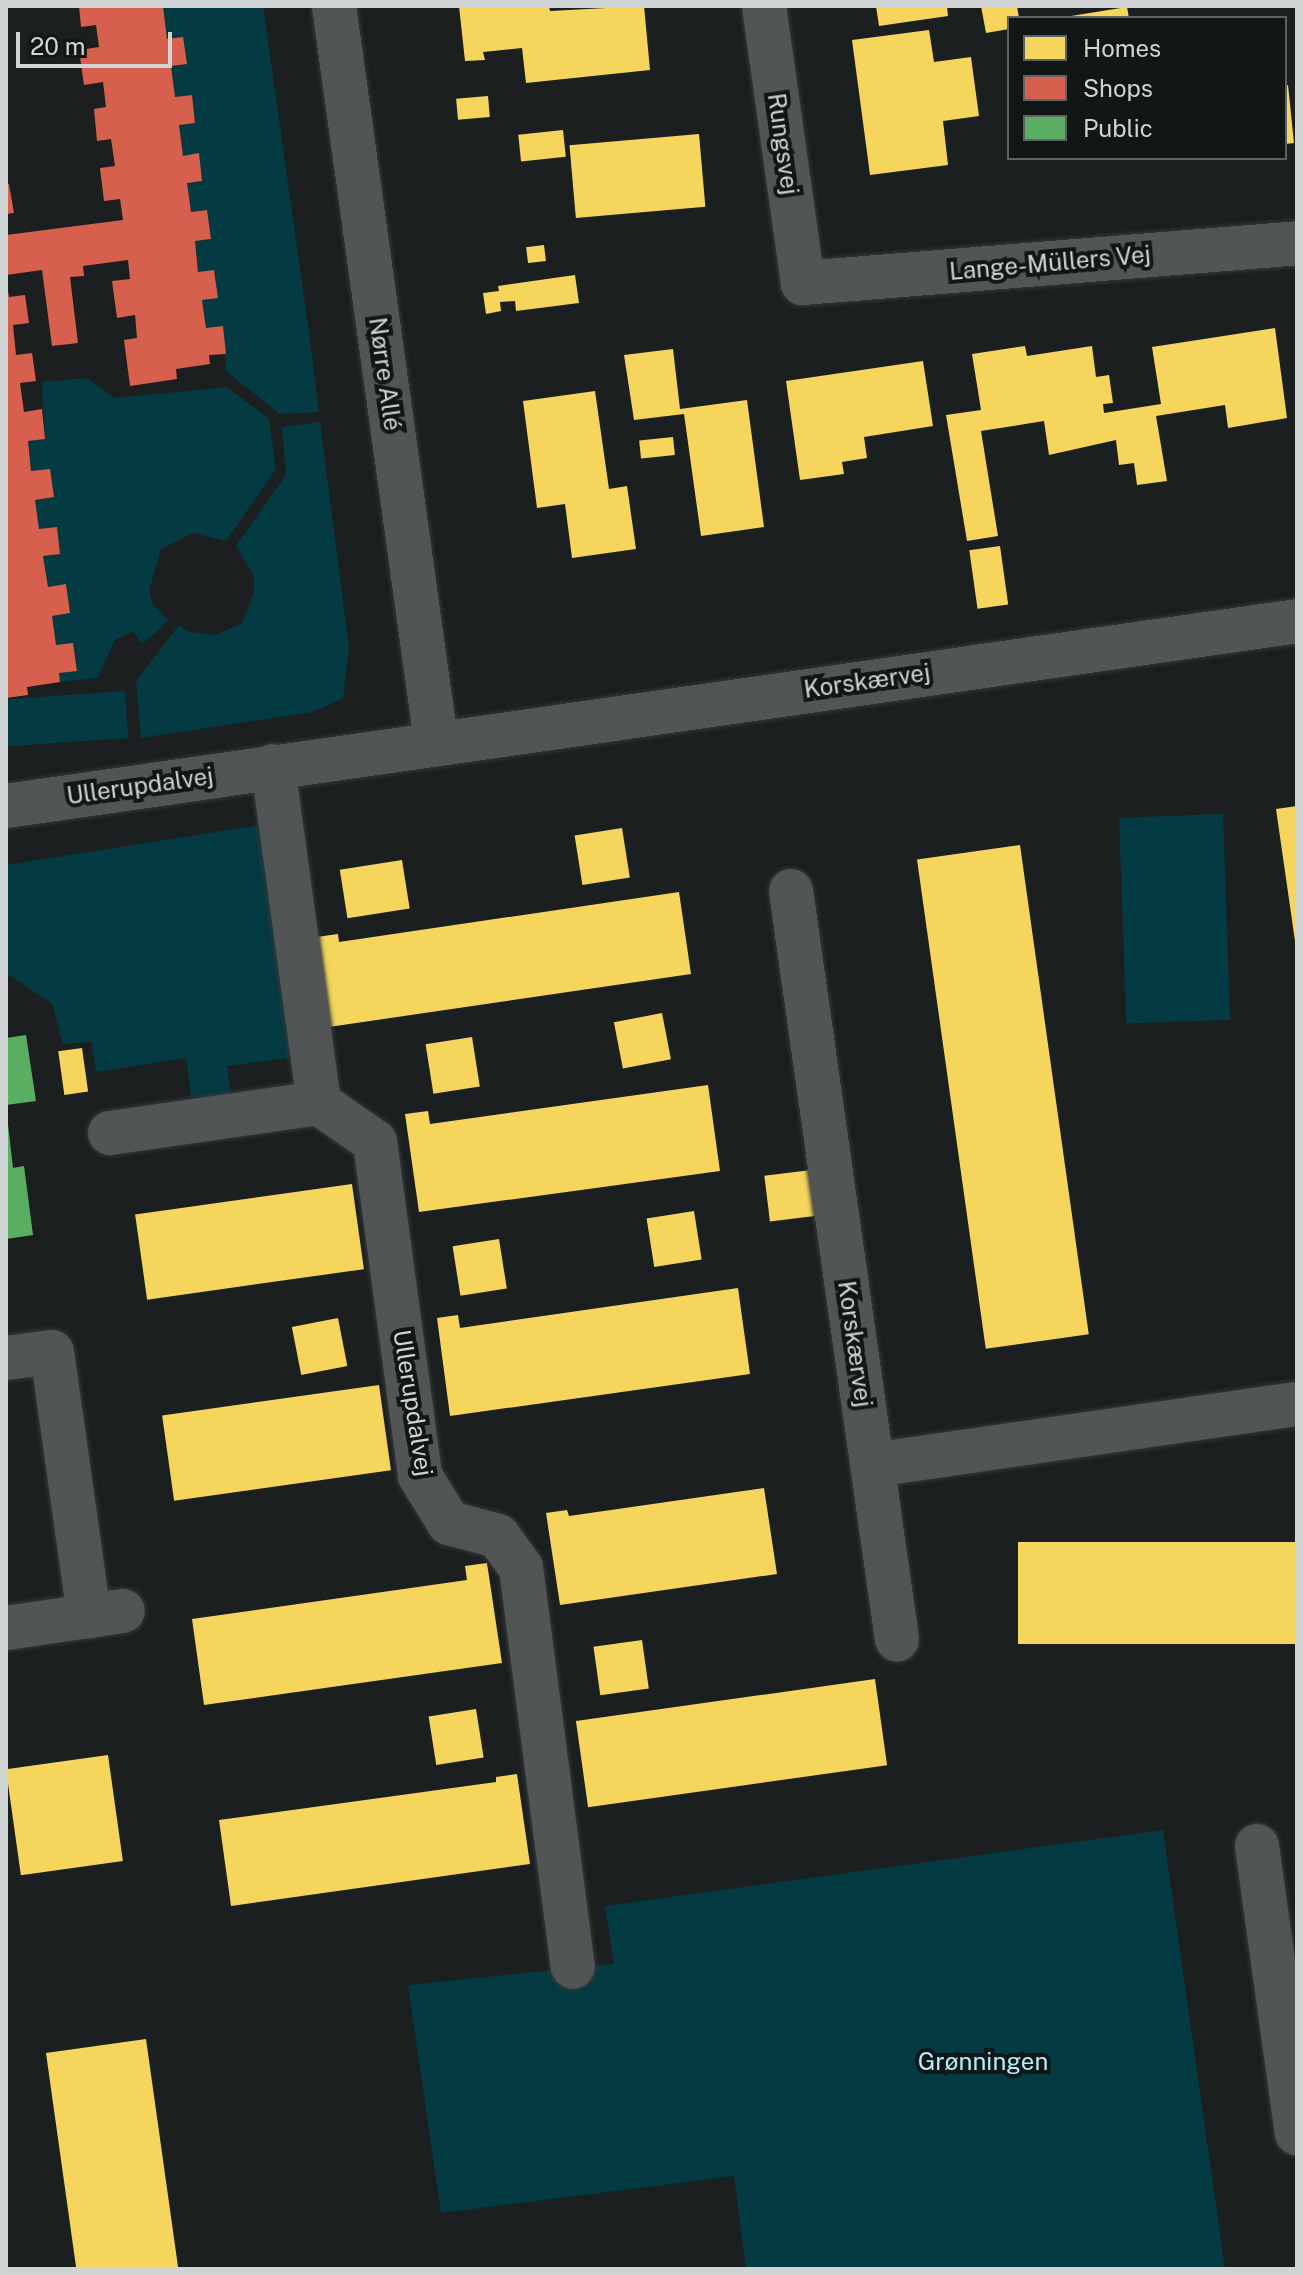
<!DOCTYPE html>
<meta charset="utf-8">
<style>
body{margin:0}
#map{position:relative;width:1303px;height:2275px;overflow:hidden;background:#1b1f20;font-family:"Public Sans",sans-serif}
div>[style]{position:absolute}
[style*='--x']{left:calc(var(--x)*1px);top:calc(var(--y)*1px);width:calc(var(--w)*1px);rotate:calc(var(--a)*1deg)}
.green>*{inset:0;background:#043a41;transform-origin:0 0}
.homes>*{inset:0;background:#f6d55c;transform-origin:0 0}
.shops>*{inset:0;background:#d6604d}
.public>*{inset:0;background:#5aae61}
.roads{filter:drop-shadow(0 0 2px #36393a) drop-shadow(0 0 2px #36393a)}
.minor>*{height:44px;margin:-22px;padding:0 22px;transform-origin:22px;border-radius:22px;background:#525555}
.tertiary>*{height:44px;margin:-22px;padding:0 22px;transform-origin:22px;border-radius:22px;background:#525555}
span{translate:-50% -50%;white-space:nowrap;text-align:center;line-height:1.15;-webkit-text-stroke:8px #111617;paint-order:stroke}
.street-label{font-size:24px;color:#d0d4d5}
.park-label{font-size:24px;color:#b5eef9}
.frame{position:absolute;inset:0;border:8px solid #d0d4d5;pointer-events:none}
.legend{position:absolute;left:1007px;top:16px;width:280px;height:144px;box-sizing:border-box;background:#111617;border:2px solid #5d6263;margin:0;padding:10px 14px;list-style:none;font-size:24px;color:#d0d4d5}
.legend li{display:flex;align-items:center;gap:16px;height:40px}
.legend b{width:40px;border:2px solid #5d6263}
.scale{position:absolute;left:16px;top:32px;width:156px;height:36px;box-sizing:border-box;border:4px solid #d0d4d5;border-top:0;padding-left:10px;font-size:24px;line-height:28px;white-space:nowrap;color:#d0d4d5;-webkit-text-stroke:6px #111617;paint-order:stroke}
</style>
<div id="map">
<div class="green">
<i style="clip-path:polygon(263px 6px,309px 332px,319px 412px,280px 414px,226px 371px,223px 326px,206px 328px,202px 300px,218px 297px,214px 270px,198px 272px,195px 241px,211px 239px,207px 210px,191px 212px,187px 183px,202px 181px,199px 154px,183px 156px,179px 125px,195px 123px,192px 95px,175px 97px,163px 8px)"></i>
<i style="clip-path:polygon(87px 378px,115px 398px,227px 387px,269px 419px,276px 469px,226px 541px,193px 533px,161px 549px,149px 590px,153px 605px,168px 619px,161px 628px,142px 644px,133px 631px,115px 640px,98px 678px,60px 682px,59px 673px,77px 670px,73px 643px,56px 645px,52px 616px,70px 613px,66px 584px,48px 587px,43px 556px,57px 527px,39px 529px,35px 500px,53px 497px,31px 471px,28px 441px,45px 438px,42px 382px)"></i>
<i style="clip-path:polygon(320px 422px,349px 648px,343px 698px,313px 712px,141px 738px,136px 681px,179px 625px,188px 632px,216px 635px,242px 623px,254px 594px,254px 576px,236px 546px,286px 475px,282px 427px)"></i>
<i style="left:125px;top:691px;width:47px;height:120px;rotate:86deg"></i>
<i style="left:1223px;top:814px;width:206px;height:104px;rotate:88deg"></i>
<i style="clip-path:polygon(261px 825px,296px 1057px,227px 1066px,231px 1095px,191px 1097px,186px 1058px,96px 1072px,91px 1042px,63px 1044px,52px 1004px,6px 973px,6px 865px)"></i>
<i style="clip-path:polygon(1163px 1830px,1225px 2269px,746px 2269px,734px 2176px,441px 2213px,408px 1985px,614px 1964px,605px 1906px)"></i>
</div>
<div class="homes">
<i style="clip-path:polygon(459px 6px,549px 6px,550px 11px,644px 6px,650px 70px,526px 83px,522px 48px,483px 52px,485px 60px,465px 61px)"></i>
<i style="clip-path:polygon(876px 6px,947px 6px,948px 16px,879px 26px)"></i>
<i style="clip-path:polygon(981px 6px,1017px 6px,1019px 18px,1009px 18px,1009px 29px,986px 33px)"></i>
<i style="clip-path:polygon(1127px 7px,1129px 18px,1071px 18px,1071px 16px)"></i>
<i style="clip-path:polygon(929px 30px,934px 62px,971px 57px,979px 116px,943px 121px,948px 165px,870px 175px,852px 40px)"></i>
<i style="clip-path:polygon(1288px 85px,1294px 143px,1285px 144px,1285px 86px)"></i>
<i style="left:488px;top:96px;width:21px;height:32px;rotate:85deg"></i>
<i style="left:563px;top:130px;width:27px;height:45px;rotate:84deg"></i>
<i style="left:699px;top:134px;width:73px;height:130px;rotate:85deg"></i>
<i style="left:544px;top:245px;width:16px;height:18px;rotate:83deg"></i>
<i style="clip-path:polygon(575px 275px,579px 303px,516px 311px,515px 301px,500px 302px,501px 311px,486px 314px,483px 293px,499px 291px,498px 286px)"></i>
<i style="clip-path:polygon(1275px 328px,1287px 418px,1228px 428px,1225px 405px,1156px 416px,1167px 481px,1137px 485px,1134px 463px,1119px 465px,1116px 440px,1049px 455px,1044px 421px,981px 431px,998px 536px,967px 541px,946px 415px,981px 410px,972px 354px,1025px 346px,1027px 356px,1092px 346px,1096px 377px,1109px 375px,1113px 403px,1103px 404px,1104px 413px,1161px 404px,1152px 347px)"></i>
<i style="clip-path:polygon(673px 349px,680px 409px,747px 400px,764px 527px,701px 536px,684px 414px,634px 420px,624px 355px)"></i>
<i style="clip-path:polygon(923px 361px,933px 426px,864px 437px,867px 458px,842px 462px,844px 474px,800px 480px,786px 381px)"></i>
<i style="clip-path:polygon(595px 391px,609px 489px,627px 486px,636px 549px,572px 558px,565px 504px,537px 508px,523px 401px)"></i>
<i style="left:673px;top:437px;width:18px;height:34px;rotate:84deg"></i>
<i style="left:1000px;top:546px;width:59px;height:31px;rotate:82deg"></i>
<i style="clip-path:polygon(1297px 806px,1297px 941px,1295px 941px,1276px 809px)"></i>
<i style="left:622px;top:828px;width:50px;height:48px;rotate:81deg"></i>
<i style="left:1020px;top:845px;width:494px;height:104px;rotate:82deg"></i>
<i style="left:402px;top:860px;width:49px;height:63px;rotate:81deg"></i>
<i style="clip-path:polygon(679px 892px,691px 974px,322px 1028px,309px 938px,338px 934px,339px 942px)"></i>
<i style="left:662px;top:1013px;width:47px;height:49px;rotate:79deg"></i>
<i style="left:472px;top:1037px;width:50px;height:47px;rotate:81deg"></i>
<i style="left:82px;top:1048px;width:44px;height:24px;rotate:82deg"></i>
<i style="clip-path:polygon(708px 1085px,720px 1171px,419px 1212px,405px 1114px,428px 1111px,430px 1124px)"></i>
<i style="left:811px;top:1170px;width:46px;height:47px;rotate:83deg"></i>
<i style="left:352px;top:1184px;width:86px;height:219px;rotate:82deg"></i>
<i style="left:694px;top:1211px;width:49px;height:48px;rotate:81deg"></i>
<i style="left:499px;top:1239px;width:50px;height:47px;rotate:81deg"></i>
<i style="clip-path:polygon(738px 1288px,750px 1374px,450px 1416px,437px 1318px,458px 1315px,460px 1328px)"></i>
<i style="left:338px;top:1318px;width:49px;height:47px;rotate:79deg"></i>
<i style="left:379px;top:1385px;width:86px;height:219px;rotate:82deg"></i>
<i style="clip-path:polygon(764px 1488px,777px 1574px,560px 1605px,546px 1513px,567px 1510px,569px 1516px)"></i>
<i style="left:1297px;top:1542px;width:102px;height:279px;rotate:90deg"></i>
<i style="clip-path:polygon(487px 1563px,502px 1663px,204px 1705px,192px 1619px,467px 1580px,465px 1566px)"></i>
<i style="left:642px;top:1640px;width:49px;height:49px;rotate:82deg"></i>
<i style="left:875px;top:1679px;width:87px;height:302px;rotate:82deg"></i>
<i style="left:476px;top:1709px;width:49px;height:48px;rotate:81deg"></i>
<i style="left:108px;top:1755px;width:107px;height:103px;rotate:82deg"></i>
<i style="clip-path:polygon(517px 1774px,530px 1864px,231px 1906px,219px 1820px,496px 1782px,496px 1777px)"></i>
<i style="left:146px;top:2039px;width:232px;height:101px;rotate:82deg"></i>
</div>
<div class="shops">
<i style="clip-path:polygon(79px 6px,163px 6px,167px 39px,183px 37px,187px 64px,171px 66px,175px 97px,192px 95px,195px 123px,179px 125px,183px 156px,199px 153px,202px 181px,187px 183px,191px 212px,207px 210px,211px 239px,195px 241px,198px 272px,214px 270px,218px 298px,202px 300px,206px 328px,223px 326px,226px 354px,209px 355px,210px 364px,176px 369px,177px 379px,130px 386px,124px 340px,137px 338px,135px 315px,117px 318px,112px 281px,130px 279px,128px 260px,83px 266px,84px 276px,70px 277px,78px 343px,52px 346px,42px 270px,6px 275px,6px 235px,123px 220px,120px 199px,104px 201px,100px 168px,115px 166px,111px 139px,97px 141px,94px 109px,106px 107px,103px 82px,84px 85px,79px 50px,99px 47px,96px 25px,81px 27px)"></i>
<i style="clip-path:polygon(9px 184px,14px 213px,6px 214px,6px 185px)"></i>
<i style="clip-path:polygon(8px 291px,9px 297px,25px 295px,29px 323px,13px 325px,16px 355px,32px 353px,36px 381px,20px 383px,24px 412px,42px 409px,45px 439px,28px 441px,31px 471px,50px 469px,54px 497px,35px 500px,39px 529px,57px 527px,60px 554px,43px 556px,48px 587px,66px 584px,70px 613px,52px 616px,56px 645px,73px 643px,77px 671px,59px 673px,60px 682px,27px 687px,28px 695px,6px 698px)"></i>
</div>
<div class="public">
<i style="clip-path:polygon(26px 1035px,36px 1101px,6px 1105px,6px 1038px)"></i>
<i style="clip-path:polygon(8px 1124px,13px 1168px,24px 1166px,33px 1235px,6px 1239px)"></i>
</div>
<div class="roads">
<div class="minor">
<i style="--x:764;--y:6;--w:280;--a:82"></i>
<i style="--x:803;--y:283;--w:496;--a:-4.6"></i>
<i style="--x:791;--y:891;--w:756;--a:81.94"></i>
<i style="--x:319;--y:1103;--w:68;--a:34.9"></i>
<i style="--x:375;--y:1142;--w:337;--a:82.3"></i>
<i style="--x:420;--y:1476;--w:55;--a:58.3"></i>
<i style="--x:449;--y:1523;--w:51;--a:14.9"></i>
<i style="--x:498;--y:1536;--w:39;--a:54"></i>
<i style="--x:521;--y:1568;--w:402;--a:82.6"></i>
<i style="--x:110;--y:1133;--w:211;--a:-8.2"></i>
<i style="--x:319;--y:1103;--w:340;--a:-97.8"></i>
<i style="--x:6;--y:1358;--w:46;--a:-7.4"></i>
<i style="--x:52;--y:1352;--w:267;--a:82"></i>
<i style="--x:873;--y:1465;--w:428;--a:-8.2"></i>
<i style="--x:6;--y:1628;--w:118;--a:-8.3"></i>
<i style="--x:1257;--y:1846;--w:290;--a:82.1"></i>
</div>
<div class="tertiary">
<i style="--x:334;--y:6;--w:742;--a:82.1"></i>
<i style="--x:6;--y:806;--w:1304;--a:-8.15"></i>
</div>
</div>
<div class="street-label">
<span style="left:783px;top:144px;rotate:82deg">Rungsvej</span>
<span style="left:1050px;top:263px;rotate:-5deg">Lange-Müllers Vej</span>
<span style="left:385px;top:374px;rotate:82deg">Nørre Allé</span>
<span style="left:867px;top:681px;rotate:-8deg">Korskærvej</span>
<span style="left:140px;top:786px;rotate:-8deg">Ullerupdalvej</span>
<span style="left:855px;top:1344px;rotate:82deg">Korskærvej</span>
<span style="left:413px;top:1403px;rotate:81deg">Ullerupdalvej</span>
</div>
<div class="park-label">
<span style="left:983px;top:2062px">Grønningen</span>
</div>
<div class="frame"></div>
<ul class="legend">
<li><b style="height:22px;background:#f6d55c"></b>Homes</li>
<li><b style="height:22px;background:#d6604d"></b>Shops</li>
<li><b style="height:22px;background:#5aae61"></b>Public</li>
</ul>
<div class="scale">20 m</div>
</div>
